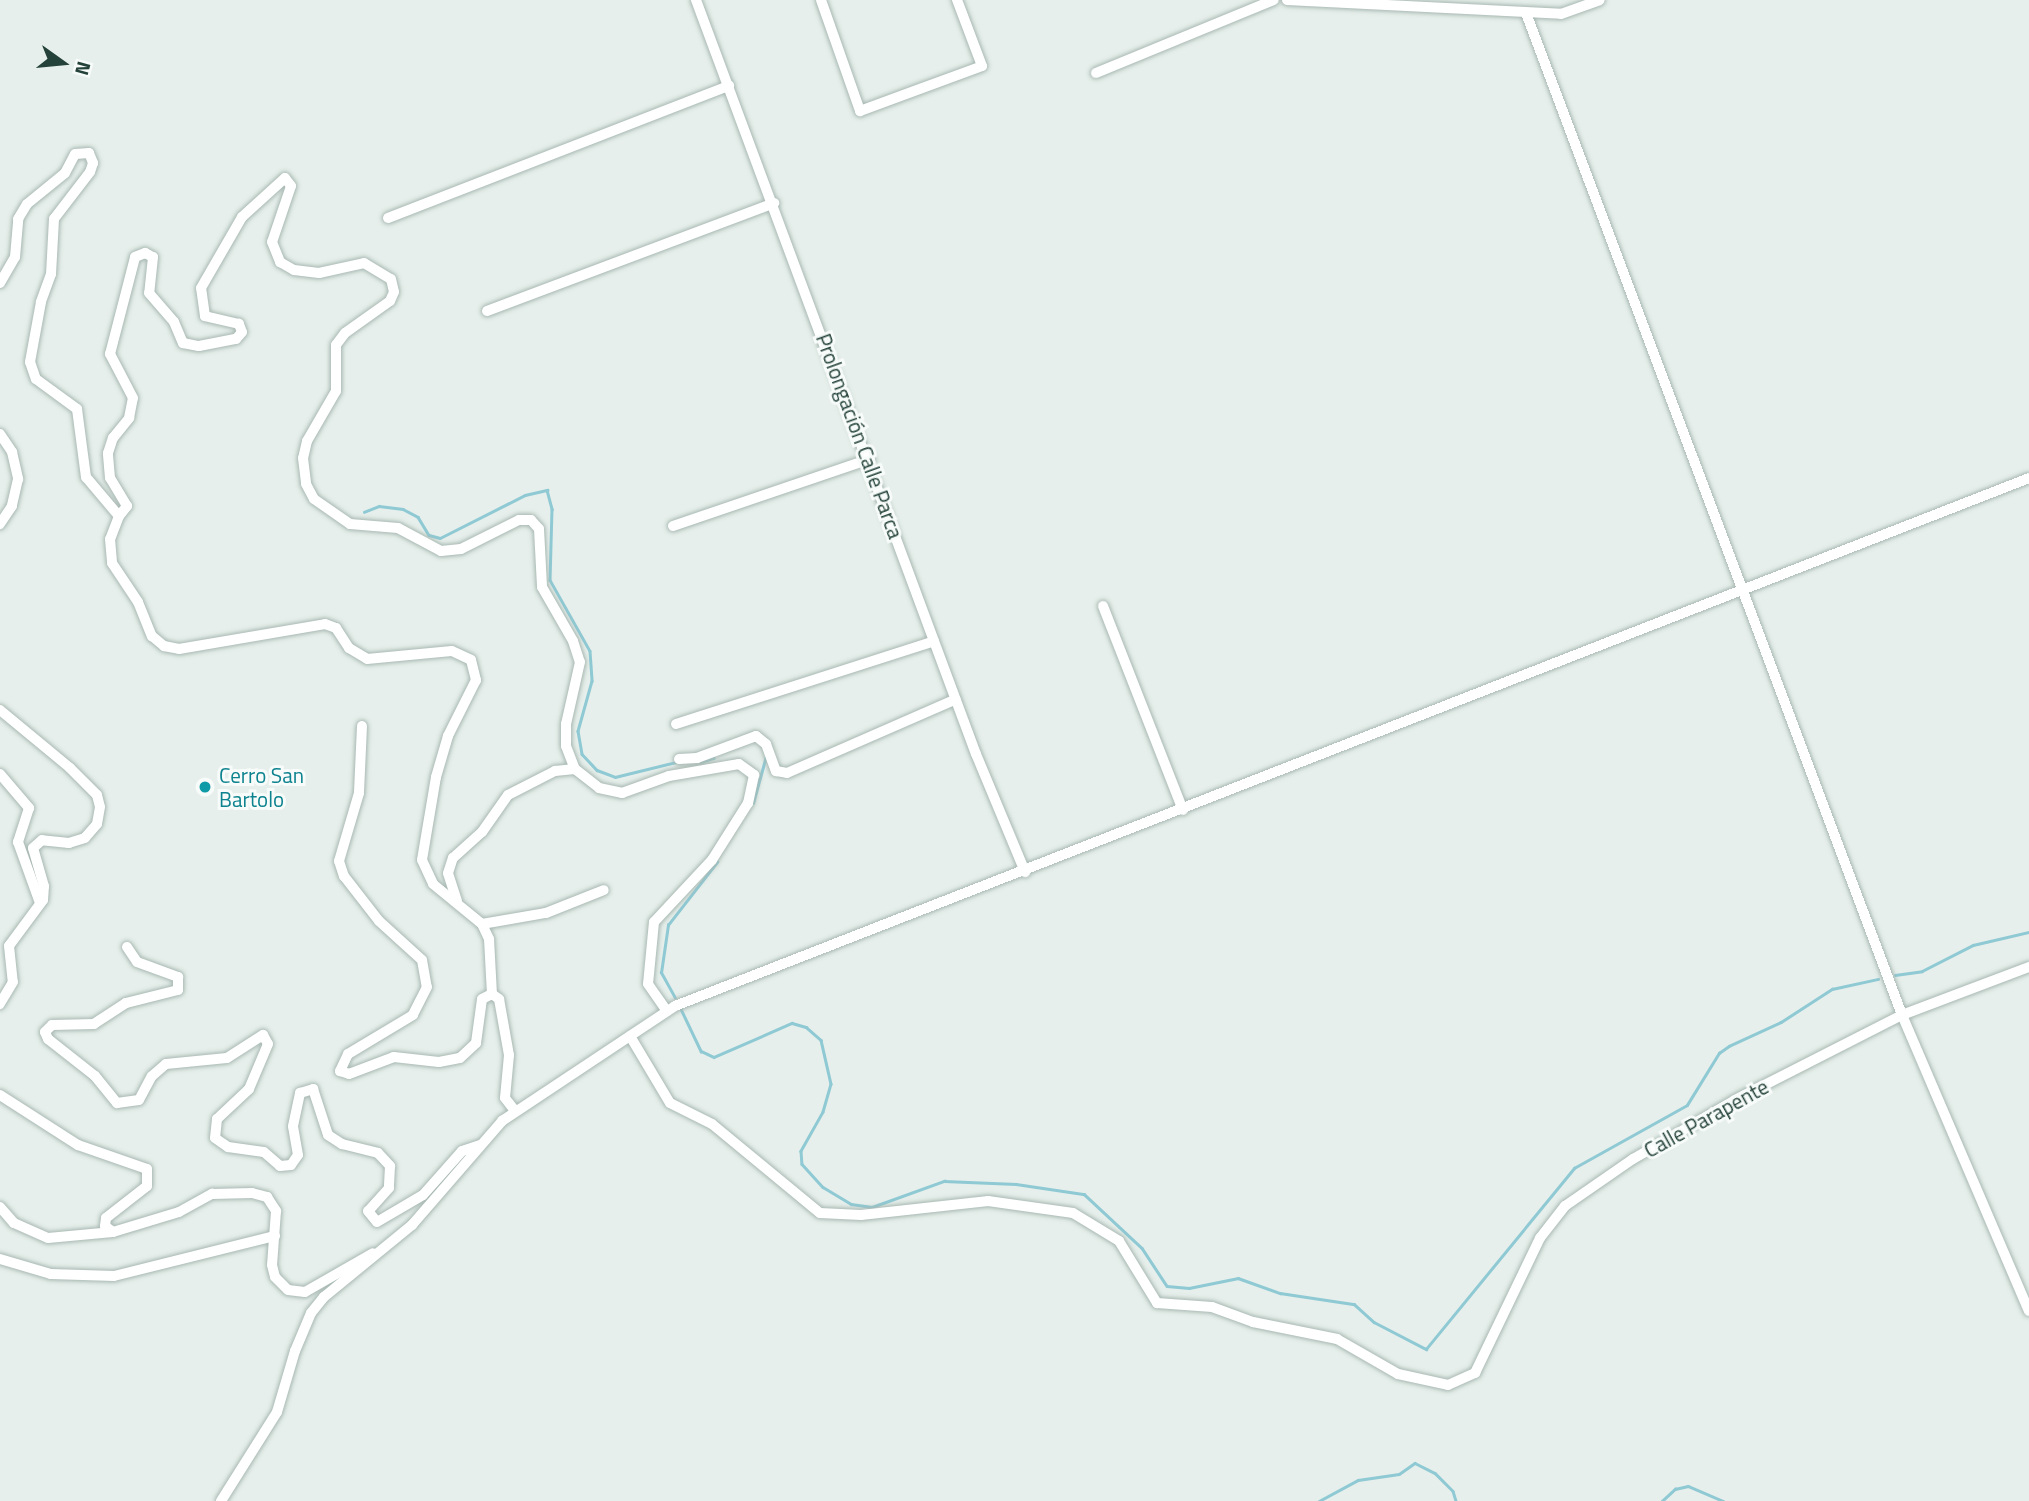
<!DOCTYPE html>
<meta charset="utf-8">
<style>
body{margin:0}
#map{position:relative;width:2029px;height:1501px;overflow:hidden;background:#e6efeb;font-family:"Titillium Web",sans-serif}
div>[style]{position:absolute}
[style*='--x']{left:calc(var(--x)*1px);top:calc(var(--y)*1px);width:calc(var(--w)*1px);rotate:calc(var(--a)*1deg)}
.stream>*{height:2.5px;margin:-1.25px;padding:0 1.25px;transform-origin:1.25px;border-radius:1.25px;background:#8ec9d4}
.roads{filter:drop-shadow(0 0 2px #a8b8b2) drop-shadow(0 0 2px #a8b8b2)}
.street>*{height:10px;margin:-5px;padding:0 5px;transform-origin:5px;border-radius:5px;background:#fff}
.dots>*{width:19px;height:19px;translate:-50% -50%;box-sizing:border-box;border:4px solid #f7fbf9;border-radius:50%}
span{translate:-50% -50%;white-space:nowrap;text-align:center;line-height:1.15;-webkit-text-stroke:6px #f7fbf9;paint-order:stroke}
.street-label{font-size:21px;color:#24423a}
.culture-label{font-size:21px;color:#0d838f}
.left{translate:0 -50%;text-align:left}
.north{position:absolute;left:28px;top:28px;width:70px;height:70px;-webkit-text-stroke:5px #f7fbf9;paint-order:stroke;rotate:105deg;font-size:19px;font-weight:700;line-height:28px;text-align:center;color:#24423a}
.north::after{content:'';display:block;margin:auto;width:24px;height:32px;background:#24423a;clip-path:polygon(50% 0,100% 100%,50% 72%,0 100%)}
</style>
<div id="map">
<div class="stream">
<i style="--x:364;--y:512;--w:16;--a:-22"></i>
<i style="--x:379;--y:506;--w:24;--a:7"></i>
<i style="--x:403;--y:509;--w:17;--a:28"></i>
<i style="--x:418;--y:517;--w:21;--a:59"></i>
<i style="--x:429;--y:535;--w:11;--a:15"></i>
<i style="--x:440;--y:538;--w:95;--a:-26.8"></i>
<i style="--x:525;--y:495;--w:23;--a:-13"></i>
<i style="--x:547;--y:490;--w:20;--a:75"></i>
<i style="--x:552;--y:509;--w:71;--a:91.6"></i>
<i style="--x:550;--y:580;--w:81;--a:60.6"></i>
<i style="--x:590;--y:651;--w:30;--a:86"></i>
<i style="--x:592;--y:681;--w:52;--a:105.6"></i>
<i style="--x:578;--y:731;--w:23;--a:80"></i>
<i style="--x:582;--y:754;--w:22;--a:47"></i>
<i style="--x:597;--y:770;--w:19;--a:21"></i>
<i style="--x:615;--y:777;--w:63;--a:-13.8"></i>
<i style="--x:700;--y:762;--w:14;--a:-17"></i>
<i style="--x:753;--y:803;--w:49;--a:-74.5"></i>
<i style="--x:1895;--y:975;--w:27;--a:-8"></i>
<i style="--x:1922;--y:971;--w:57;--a:-27"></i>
<i style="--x:1973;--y:945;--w:57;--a:-13.1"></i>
<i style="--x:675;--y:998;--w:29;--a:-119"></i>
<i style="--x:661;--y:973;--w:49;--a:-81.7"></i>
<i style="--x:668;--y:925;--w:80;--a:-52.1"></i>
<i style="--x:681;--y:1009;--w:47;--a:64.5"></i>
<i style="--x:701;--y:1051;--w:14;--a:25"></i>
<i style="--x:714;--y:1057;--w:85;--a:-23.6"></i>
<i style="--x:792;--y:1023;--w:15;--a:16"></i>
<i style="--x:806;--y:1027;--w:20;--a:41"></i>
<i style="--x:821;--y:1040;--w:45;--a:77.2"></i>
<i style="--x:831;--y:1084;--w:29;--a:106"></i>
<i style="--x:823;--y:1112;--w:45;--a:119.4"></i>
<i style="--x:801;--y:1151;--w:13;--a:86"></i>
<i style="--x:802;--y:1164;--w:31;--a:48"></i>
<i style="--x:823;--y:1187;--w:33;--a:31"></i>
<i style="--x:851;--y:1204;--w:21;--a:8"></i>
<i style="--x:872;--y:1207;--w:77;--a:-19.9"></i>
<i style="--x:944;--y:1181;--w:72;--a:2.4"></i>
<i style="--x:1016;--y:1184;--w:69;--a:8.4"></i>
<i style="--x:1084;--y:1194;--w:79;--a:43"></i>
<i style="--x:1142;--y:1248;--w:45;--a:56.7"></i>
<i style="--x:1167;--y:1286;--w:22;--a:5"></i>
<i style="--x:1189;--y:1288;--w:50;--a:-11.5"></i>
<i style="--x:1238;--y:1278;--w:45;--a:19.7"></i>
<i style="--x:1280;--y:1293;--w:75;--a:8.5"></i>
<i style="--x:1354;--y:1304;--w:27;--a:42"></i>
<i style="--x:1374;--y:1322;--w:59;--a:27.4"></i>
<i style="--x:1426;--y:1349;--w:234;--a:-50.7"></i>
<i style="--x:1574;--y:1168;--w:129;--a:-29.1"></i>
<i style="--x:1687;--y:1105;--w:61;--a:-58.4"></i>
<i style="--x:1719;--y:1053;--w:12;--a:-35"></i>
<i style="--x:1729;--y:1046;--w:57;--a:-24.8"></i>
<i style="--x:1781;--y:1022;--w:61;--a:-32.9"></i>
<i style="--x:1832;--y:989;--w:47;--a:-12.3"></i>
<i style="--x:1319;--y:1501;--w:44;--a:-28.3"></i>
<i style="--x:1358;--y:1480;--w:41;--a:-8.3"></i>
<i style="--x:1399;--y:1474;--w:19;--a:-35"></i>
<i style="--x:1415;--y:1463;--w:22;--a:27"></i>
<i style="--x:1435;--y:1473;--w:25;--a:45"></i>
<i style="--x:1453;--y:1491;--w:10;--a:73"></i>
<i style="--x:1662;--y:1501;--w:18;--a:-43"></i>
<i style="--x:1675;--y:1489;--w:13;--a:-13"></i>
<i style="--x:1688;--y:1486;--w:38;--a:23"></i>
</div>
<div class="roads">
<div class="street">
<i style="--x:696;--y:0;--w:804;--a:69.63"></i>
<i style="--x:976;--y:754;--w:128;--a:67.4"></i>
<i style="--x:821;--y:0;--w:118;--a:70.6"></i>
<i style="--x:860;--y:111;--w:130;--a:-20.2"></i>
<i style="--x:982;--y:66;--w:71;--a:-110.7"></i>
<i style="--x:1287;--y:0;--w:274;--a:2.9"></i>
<i style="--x:1561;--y:14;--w:41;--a:-19.7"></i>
<i style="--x:1526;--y:13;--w:1070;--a:69.43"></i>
<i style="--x:1902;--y:1015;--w:322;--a:66.8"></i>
<i style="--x:1096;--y:73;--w:192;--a:-22.3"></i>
<i style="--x:388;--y:218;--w:366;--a:-21.2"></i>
<i style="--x:0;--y:283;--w:30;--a:-60"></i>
<i style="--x:15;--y:257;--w:38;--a:-85"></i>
<i style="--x:18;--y:219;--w:17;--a:-59"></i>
<i style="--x:27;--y:204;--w:49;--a:-39.2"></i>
<i style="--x:65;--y:173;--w:21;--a:-62"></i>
<i style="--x:75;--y:154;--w:14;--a:-4"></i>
<i style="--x:89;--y:153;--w:11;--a:68"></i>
<i style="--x:93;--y:163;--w:9;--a:108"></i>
<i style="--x:90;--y:172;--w:59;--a:127.5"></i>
<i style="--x:54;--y:219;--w:55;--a:93.1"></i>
<i style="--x:51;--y:274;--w:30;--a:110"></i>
<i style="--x:41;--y:302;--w:61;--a:100.4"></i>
<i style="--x:30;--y:362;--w:18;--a:71"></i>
<i style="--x:36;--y:379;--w:51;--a:36.2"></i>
<i style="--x:77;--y:409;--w:69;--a:82.5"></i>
<i style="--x:86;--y:477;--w:51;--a:49.8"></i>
<i style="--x:119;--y:516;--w:13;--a:-51"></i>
<i style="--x:127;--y:506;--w:33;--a:-121"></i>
<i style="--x:110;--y:478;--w:25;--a:-95"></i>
<i style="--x:108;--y:453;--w:16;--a:-72"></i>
<i style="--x:113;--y:438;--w:26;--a:-51"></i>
<i style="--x:129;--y:418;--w:20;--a:-79"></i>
<i style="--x:133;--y:398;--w:50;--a:-117.6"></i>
<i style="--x:110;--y:354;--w:100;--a:-75.5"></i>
<i style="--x:135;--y:257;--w:11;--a:-22"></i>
<i style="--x:145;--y:253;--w:9;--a:27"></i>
<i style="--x:153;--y:257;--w:36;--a:96"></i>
<i style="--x:149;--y:293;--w:38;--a:49"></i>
<i style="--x:174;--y:322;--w:23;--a:67"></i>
<i style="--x:183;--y:343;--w:16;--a:11"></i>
<i style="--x:199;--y:346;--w:38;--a:-11"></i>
<i style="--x:236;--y:339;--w:9;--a:-49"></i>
<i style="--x:242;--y:332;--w:9;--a:-111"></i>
<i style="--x:239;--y:324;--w:35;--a:-167"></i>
<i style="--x:205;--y:316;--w:28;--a:-98"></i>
<i style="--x:201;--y:288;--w:82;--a:-60"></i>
<i style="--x:242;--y:217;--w:58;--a:-42.2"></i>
<i style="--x:285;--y:178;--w:10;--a:53"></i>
<i style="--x:291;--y:186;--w:59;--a:108.7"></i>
<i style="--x:272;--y:242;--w:22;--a:68"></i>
<i style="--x:280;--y:262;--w:16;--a:30"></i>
<i style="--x:294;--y:270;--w:25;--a:7"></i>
<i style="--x:319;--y:273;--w:46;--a:-12.5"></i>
<i style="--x:364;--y:263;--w:31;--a:31"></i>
<i style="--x:391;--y:279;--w:13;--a:77"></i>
<i style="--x:394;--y:292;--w:10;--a:114"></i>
<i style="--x:390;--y:301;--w:55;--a:144.6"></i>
<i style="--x:345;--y:333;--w:15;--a:127"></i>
<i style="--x:336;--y:345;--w:46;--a:90"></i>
<i style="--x:336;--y:391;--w:58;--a:120.1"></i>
<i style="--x:307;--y:441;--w:17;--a:103"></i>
<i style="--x:303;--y:458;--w:26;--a:83"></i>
<i style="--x:306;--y:484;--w:17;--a:62"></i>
<i style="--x:314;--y:499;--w:44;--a:34.8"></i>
<i style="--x:350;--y:524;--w:48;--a:4.8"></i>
<i style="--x:398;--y:528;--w:49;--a:28.1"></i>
<i style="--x:441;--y:551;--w:20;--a:-6"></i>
<i style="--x:461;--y:549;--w:65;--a:-26.6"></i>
<i style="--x:519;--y:520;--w:12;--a:0"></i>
<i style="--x:531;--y:520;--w:12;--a:48"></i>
<i style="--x:539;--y:529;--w:58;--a:87"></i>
<i style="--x:542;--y:587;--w:62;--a:60.1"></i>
<i style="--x:573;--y:641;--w:22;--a:72"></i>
<i style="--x:580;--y:662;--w:64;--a:102.7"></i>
<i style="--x:566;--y:724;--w:22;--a:90"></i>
<i style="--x:566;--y:746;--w:25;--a:69"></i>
<i style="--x:575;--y:769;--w:31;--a:38"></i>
<i style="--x:599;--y:788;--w:24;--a:12"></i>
<i style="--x:622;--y:793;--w:50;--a:-19.9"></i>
<i style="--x:669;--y:776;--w:71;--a:-9.7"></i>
<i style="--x:739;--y:764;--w:19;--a:36"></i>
<i style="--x:754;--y:775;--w:29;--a:102"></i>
<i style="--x:748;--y:803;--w:67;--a:122.3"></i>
<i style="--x:712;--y:860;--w:85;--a:133.1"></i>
<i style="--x:654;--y:922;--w:62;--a:95.5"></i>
<i style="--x:648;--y:984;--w:33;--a:55"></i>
<i style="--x:487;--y:311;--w:307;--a:-20.6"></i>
<i style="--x:0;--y:434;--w:22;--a:56"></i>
<i style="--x:12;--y:452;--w:28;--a:77"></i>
<i style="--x:18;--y:479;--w:28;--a:103"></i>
<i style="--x:12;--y:506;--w:22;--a:124"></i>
<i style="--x:119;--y:516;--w:25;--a:111"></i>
<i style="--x:110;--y:539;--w:24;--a:85"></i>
<i style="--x:112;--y:563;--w:47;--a:56.3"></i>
<i style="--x:138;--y:602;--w:37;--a:68"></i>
<i style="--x:152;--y:636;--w:16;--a:40"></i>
<i style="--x:164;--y:646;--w:15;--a:11"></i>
<i style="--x:179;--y:649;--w:148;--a:-9.7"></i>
<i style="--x:325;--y:624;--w:12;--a:20"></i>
<i style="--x:336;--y:628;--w:24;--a:57"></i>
<i style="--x:349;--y:648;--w:21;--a:31"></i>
<i style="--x:367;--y:659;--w:85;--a:-5.4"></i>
<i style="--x:452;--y:651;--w:21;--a:25"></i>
<i style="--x:471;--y:660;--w:21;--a:76"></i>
<i style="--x:476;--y:680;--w:63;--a:116.6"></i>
<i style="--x:448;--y:736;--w:43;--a:106.3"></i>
<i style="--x:436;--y:777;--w:84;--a:99.6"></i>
<i style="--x:422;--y:860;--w:26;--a:65"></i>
<i style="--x:433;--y:884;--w:63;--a:39.2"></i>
<i style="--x:482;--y:924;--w:17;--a:65"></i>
<i style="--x:489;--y:939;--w:55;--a:86.9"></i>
<i style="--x:673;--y:526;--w:208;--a:-18.8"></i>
<i style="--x:1103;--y:606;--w:219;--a:68.6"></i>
<i style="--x:0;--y:710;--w:91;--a:39.6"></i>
<i style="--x:70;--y:768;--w:38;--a:45"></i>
<i style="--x:97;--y:795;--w:12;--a:76"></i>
<i style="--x:100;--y:807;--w:17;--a:100"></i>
<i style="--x:97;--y:824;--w:18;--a:131"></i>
<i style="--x:85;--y:838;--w:17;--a:163"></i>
<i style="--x:69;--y:843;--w:27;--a:-174"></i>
<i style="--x:42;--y:840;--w:12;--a:138"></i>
<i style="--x:33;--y:848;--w:40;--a:74"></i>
<i style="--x:44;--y:886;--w:14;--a:94"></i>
<i style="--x:43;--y:900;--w:57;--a:126.5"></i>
<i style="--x:9;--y:946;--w:36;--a:84"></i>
<i style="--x:13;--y:982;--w:26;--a:121"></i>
<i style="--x:676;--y:724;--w:271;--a:-17.8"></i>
<i style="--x:362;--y:726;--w:67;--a:92.6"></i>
<i style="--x:359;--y:793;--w:71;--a:106.4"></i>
<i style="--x:339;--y:861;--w:16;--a:72"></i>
<i style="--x:344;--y:876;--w:57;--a:52.1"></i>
<i style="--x:379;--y:921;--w:58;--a:42.2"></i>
<i style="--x:422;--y:960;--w:27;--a:80"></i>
<i style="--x:427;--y:987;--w:31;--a:117"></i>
<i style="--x:413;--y:1015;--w:76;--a:149"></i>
<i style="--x:348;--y:1054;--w:19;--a:115"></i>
<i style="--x:340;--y:1071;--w:9;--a:18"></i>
<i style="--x:349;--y:1074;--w:48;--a:-20.7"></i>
<i style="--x:394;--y:1057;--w:45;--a:6.3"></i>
<i style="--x:439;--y:1062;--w:21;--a:-11"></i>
<i style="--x:460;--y:1058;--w:22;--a:-43"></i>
<i style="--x:476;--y:1043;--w:44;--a:-82.2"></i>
<i style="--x:482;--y:999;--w:11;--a:-27"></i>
<i style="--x:492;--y:994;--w:9;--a:36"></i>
<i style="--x:499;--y:999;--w:57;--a:79.9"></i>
<i style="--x:509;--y:1055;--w:43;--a:95.3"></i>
<i style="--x:505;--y:1098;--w:16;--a:52"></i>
<i style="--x:679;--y:759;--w:18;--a:-3"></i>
<i style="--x:697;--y:758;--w:63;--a:-20.4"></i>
<i style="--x:756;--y:736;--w:13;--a:39"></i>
<i style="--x:766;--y:744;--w:29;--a:70"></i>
<i style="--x:776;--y:771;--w:11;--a:10"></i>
<i style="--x:787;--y:773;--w:184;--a:-23.6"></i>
<i style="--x:0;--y:774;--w:45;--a:49.5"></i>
<i style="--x:29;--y:808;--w:36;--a:108"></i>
<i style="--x:18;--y:842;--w:65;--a:70.2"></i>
<i style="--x:457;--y:901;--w:29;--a:-108"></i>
<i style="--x:448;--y:873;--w:16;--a:-72"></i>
<i style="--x:453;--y:858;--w:39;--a:-42"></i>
<i style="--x:482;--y:832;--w:45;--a:-54.9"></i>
<i style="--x:508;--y:795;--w:53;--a:-27.1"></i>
<i style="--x:555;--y:771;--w:20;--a:-6"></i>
<i style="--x:482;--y:924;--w:65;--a:-9.8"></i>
<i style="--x:546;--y:913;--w:62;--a:-21.6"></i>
<i style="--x:127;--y:947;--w:18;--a:56"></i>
<i style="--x:137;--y:962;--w:44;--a:20.1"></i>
<i style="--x:178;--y:977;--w:13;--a:90"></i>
<i style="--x:178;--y:990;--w:54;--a:166"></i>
<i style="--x:126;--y:1003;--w:38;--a:147"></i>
<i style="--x:94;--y:1024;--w:42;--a:178.6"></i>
<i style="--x:52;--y:1025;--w:10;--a:135"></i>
<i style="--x:45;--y:1032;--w:8;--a:67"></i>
<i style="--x:48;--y:1039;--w:60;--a:38.2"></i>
<i style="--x:95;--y:1076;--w:35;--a:51"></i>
<i style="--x:117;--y:1103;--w:22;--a:-8"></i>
<i style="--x:139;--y:1100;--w:27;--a:-62"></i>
<i style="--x:152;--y:1076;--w:18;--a:-41"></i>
<i style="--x:166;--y:1064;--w:61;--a:-5.6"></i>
<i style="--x:227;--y:1058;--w:43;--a:-32.6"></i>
<i style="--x:263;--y:1035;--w:10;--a:61"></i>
<i style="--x:268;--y:1044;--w:49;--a:112.9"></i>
<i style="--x:249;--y:1089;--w:44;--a:136.8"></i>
<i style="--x:217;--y:1119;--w:19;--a:96"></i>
<i style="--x:215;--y:1138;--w:16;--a:35"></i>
<i style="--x:228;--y:1147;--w:36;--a:8"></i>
<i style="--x:264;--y:1152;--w:21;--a:41"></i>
<i style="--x:280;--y:1166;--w:11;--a:-5"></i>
<i style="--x:291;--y:1165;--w:12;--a:-55"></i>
<i style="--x:298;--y:1155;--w:29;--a:-100"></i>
<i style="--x:293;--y:1126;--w:34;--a:-78"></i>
<i style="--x:300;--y:1093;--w:14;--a:-17"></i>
<i style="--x:313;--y:1089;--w:48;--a:71.9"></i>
<i style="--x:328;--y:1135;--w:17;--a:33"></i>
<i style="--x:342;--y:1144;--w:37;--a:14"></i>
<i style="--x:378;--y:1153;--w:18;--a:47"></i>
<i style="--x:390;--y:1166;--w:22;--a:93"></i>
<i style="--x:389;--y:1188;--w:31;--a:132"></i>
<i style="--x:368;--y:1211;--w:14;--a:51"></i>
<i style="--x:377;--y:1222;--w:53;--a:-30.4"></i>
<i style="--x:423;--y:1195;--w:59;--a:-48.4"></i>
<i style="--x:462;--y:1151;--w:19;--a:-18"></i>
<i style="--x:630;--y:1036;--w:78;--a:59.2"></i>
<i style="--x:670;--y:1103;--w:47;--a:26.6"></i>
<i style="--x:712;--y:1124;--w:140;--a:39.5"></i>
<i style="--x:820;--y:1213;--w:41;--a:2.8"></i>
<i style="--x:861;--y:1215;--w:128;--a:-6.3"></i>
<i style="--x:988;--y:1201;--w:86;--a:8"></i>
<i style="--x:1073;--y:1213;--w:54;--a:31.3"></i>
<i style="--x:1119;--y:1241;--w:73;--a:58.5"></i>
<i style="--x:1157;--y:1303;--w:55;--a:4.2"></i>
<i style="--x:1212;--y:1307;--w:44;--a:20.1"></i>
<i style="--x:1253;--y:1322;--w:86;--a:11.4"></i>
<i style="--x:1337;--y:1339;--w:70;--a:29.8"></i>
<i style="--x:1398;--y:1374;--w:51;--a:12.4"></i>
<i style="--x:1448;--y:1385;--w:30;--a:-24"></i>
<i style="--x:1475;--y:1373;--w:150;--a:-64.3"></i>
<i style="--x:1540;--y:1238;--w:41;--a:-52"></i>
<i style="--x:1565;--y:1206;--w:83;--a:-34.7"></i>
<i style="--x:1633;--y:1159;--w:118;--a:-30"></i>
<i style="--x:1735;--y:1100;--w:187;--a:-27"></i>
<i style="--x:1902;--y:1015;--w:136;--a:-20.7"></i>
<i style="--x:0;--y:1095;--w:93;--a:32.7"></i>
<i style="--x:78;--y:1145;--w:73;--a:19.2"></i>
<i style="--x:147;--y:1169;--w:17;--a:90"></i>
<i style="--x:147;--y:1186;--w:52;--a:142"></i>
<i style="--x:106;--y:1218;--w:8;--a:97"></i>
<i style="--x:105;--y:1226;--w:10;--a:37"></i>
<i style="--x:113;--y:1232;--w:69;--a:-16.9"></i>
<i style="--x:179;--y:1212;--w:38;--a:-29"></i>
<i style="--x:212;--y:1194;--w:40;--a:-1.4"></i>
<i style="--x:252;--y:1193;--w:16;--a:15"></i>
<i style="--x:267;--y:1197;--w:17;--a:57"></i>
<i style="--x:276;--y:1211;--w:54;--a:94.2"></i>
<i style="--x:272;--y:1265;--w:12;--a:76"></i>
<i style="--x:275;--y:1277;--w:18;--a:45"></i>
<i style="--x:288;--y:1290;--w:17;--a:7"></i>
<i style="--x:305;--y:1292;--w:78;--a:-29.8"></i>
<i style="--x:0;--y:1207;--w:21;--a:49"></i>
<i style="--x:14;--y:1223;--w:37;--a:24"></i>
<i style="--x:48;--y:1238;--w:65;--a:-5.3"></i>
<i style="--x:0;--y:1259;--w:53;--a:16.4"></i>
<i style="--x:51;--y:1274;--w:63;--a:1.8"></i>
<i style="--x:114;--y:1276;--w:166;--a:-14"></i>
<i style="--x:221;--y:1501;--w:105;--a:-57.8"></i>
<i style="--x:277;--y:1412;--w:64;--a:-73.6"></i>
<i style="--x:295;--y:1351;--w:41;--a:-67.2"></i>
<i style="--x:311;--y:1313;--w:21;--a:-51"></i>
<i style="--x:324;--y:1297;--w:114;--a:-39.3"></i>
<i style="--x:412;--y:1225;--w:138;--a:-49.1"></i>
<i style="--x:502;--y:1121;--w:208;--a:-33.6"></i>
<i style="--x:675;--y:1006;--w:1453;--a:-21.3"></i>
</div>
</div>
<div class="dots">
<i style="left:205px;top:787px;background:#0f9aa8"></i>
</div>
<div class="street-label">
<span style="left:860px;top:436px;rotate:70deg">Prolongación Calle Parca</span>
<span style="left:1706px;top:1118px;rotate:-29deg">Calle Parapente</span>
</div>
<div class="culture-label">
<span class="left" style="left:219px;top:787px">Cerro San<br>Bartolo</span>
</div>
<div class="north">N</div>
</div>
